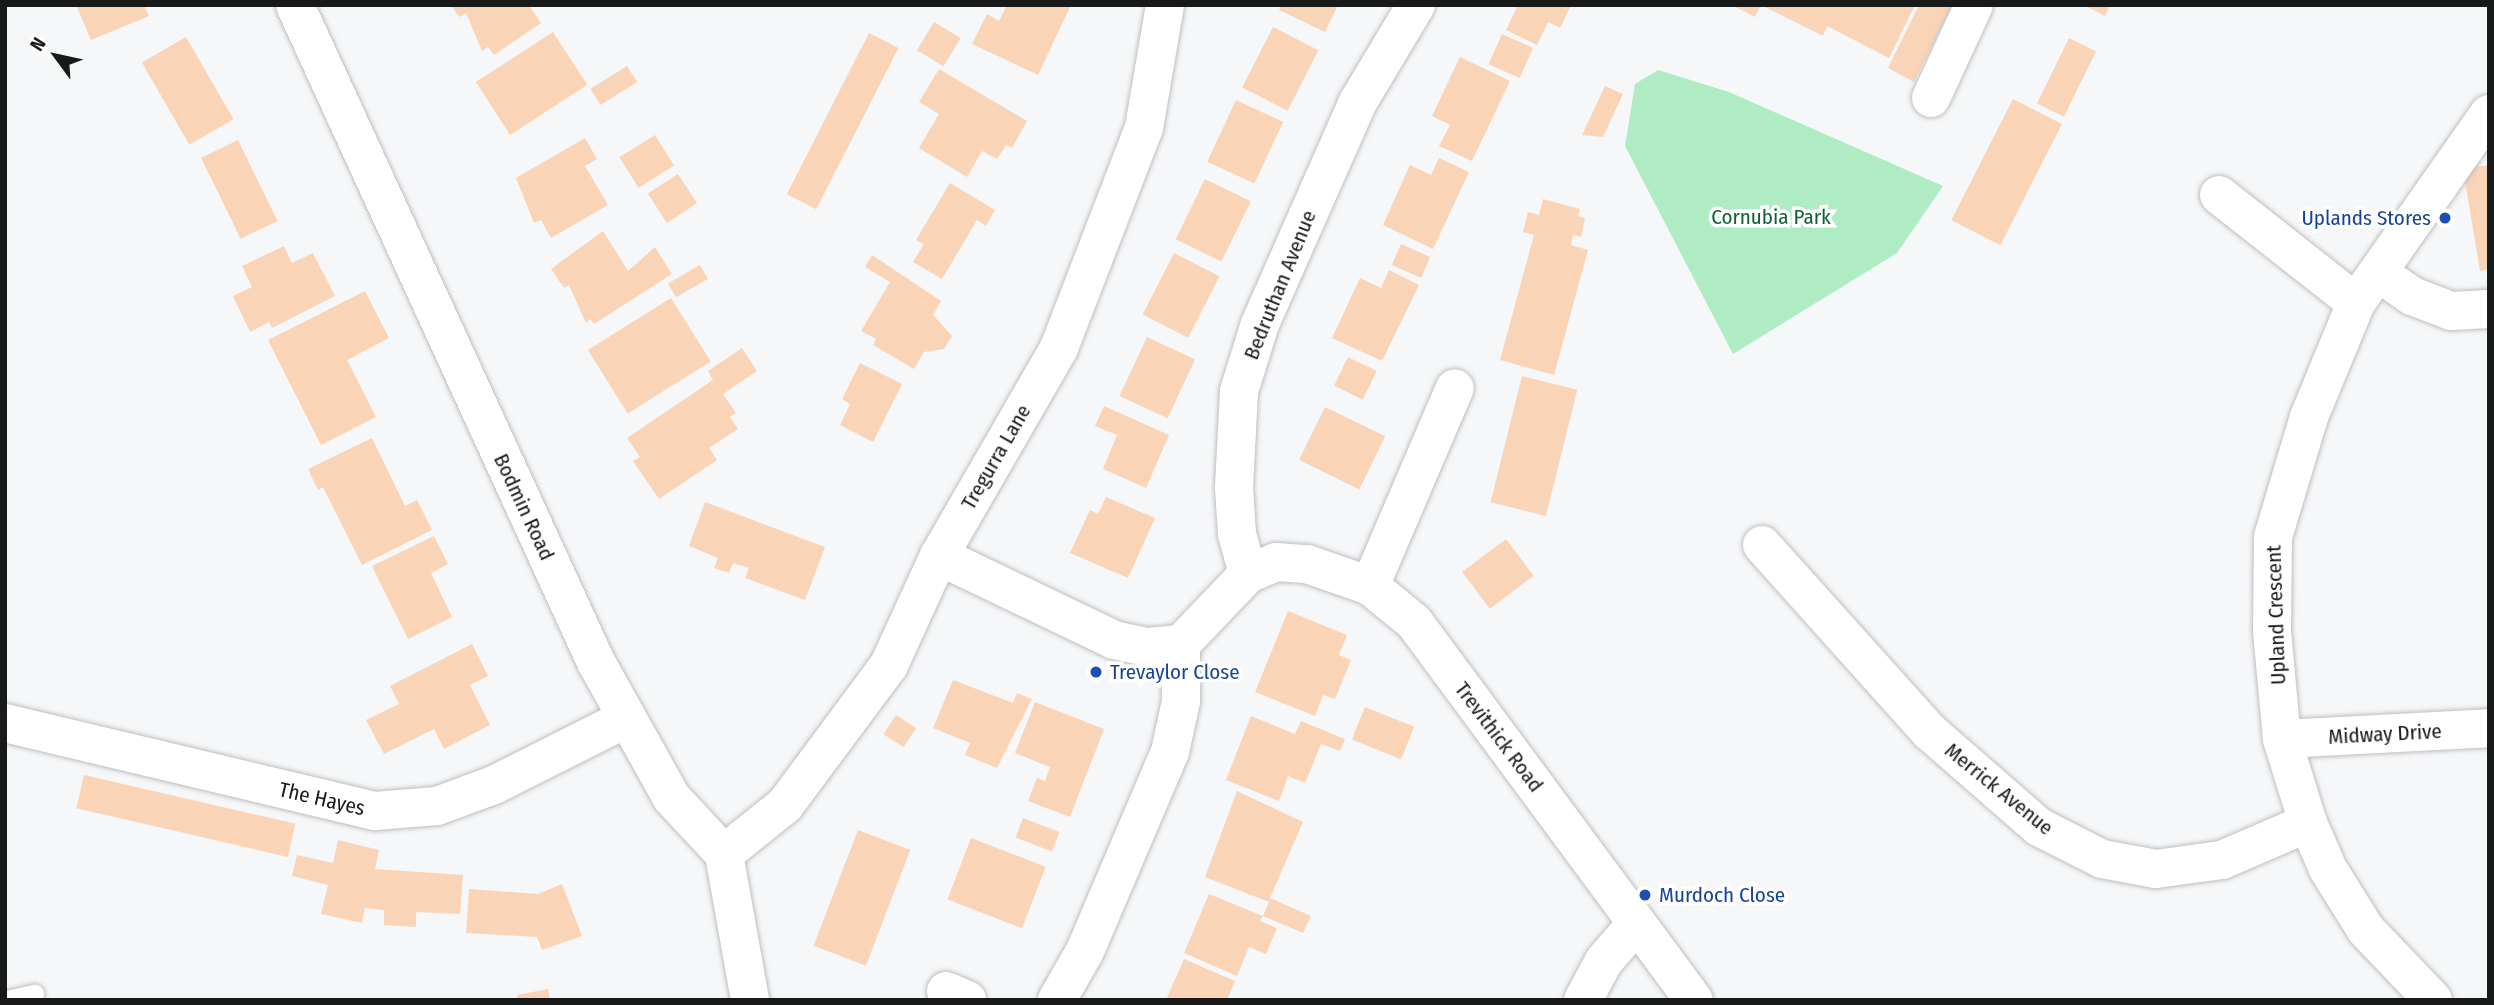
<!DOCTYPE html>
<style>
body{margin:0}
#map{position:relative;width:2494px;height:1005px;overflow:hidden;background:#f6f7f8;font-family:"Fira Sans Condensed",sans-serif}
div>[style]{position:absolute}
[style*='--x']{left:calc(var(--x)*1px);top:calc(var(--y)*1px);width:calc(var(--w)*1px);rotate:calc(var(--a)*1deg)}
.green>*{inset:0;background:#b0ecc3}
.building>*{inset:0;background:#fad4b7;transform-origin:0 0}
.roads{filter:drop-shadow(0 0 2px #bebfc0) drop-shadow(0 0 2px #bebfc0)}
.service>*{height:19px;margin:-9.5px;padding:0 9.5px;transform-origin:9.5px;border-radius:9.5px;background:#fff}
.minor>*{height:38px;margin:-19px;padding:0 19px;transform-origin:19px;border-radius:19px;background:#fff}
.tertiary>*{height:38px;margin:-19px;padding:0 19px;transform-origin:19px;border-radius:19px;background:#fff}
.dots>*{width:19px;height:19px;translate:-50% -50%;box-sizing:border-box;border:4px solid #fff;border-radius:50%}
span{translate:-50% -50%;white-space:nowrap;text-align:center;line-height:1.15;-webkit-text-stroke:7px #fff;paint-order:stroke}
.park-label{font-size:21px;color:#116037}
.transit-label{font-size:21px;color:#164399}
.right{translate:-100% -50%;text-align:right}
.left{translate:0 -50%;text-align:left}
.street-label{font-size:21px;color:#181919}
.frame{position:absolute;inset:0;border:7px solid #181919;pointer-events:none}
.north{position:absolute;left:21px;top:21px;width:70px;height:70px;-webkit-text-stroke:5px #fff;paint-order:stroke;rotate:303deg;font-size:19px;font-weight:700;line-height:28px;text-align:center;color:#181919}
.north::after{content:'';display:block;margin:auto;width:24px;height:32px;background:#181919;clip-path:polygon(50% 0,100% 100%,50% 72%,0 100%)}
</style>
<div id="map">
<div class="green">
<i style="clip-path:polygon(1658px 70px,1729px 92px,1943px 186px,1897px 253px,1733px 354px,1625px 146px,1635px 84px)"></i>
</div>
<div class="building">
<i style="clip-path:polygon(76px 5px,144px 5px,149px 16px,91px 40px)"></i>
<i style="clip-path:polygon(451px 5px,529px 5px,541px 23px,494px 55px,488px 47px,482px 51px,466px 13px,459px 17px)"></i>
<i style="clip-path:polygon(1007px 5px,1071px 5px,1038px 75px,972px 44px,987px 14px,999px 21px)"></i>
<i style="clip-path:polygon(1282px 5px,1338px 5px,1325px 32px,1279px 10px)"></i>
<i style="clip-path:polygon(1513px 5px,1571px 5px,1560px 28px,1548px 22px,1537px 45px,1506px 30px,1517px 7px)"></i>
<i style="clip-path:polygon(1732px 5px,1761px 5px,1755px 17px)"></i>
<i style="clip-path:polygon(1761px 5px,1911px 5px,1914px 7px,1889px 58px,1827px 26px,1823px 36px)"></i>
<i style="clip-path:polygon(1919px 5px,1952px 5px,1914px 82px,1888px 68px)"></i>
<i style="clip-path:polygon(2084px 5px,2110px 5px,2105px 16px)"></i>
<i style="left:934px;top:22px;width:31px;height:33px;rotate:31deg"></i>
<i style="left:1273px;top:27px;width:51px;height:68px;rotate:27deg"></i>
<i style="left:553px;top:32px;width:63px;height:92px;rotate:57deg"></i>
<i style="left:869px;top:33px;width:33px;height:181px;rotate:27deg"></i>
<i style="left:1502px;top:34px;width:34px;height:33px;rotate:24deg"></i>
<i style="left:186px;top:37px;width:95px;height:51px;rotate:60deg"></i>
<i style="left:2069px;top:38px;width:30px;height:73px;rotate:26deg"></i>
<i style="clip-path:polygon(1460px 57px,1510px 81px,1472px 161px,1439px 146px,1450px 125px,1432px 116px)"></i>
<i style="left:627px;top:66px;width:19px;height:43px;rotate:58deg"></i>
<i style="clip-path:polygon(939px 69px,1027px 121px,1012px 148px,1006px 145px,997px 159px,982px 151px,967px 177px,919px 148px,939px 114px,919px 102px)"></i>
<i style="clip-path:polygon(1605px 86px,1623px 94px,1603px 137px,1582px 135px)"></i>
<i style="left:2013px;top:99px;width:55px;height:136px;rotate:27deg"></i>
<i style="left:1236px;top:100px;width:52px;height:68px;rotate:25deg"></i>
<i style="left:655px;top:135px;width:36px;height:42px;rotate:58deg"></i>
<i style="clip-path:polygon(585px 138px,597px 159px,585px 166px,608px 205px,551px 238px,541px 220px,534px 223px,516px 178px)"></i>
<i style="left:238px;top:140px;width:90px;height:41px;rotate:64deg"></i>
<i style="clip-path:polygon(1439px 158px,1469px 172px,1433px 249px,1383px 225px,1410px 165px,1431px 175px)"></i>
<i style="clip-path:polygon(2489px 165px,2489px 269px,2480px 271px,2463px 169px)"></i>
<i style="left:678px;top:174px;width:35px;height:36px;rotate:57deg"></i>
<i style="left:1205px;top:179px;width:51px;height:67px;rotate:26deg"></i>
<i style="clip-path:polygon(950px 183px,995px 210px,986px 226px,977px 220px,942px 279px,913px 262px,924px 244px,916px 240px)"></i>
<i style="clip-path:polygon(1543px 199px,1580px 209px,1578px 216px,1585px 218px,1581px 237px,1573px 235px,1571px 245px,1588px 250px,1554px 375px,1500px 360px,1534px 235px,1523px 232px,1528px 212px,1539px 215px)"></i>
<i style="clip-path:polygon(603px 231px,628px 271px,655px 247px,672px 274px,594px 324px,590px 319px,586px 323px,569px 285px,564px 288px,551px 269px)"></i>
<i style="left:1401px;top:244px;width:32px;height:23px;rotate:24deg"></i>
<i style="clip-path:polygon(284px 246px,292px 263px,313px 253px,335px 296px,272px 328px,269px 322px,250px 332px,233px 296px,252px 287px,242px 266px)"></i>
<i style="left:1174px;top:253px;width:51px;height:69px;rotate:27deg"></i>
<i style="clip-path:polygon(872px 255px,941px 301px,933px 315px,952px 336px,944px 349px,924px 352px,914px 369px,873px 345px,876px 339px,861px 331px,890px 282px,865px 267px)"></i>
<i style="left:700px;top:265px;width:16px;height:37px;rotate:60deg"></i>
<i style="clip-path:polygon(1389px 270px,1419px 285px,1382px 361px,1332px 338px,1360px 278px,1381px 288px)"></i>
<i style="clip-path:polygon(365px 291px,389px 338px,347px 360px,376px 417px,321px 445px,268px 340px)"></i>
<i style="left:671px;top:298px;width:75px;height:98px;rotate:58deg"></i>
<i style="left:1147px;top:337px;width:53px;height:65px;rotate:25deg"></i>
<i style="clip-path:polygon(742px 348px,757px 371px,723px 394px,736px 413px,730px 417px,738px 429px,709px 448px,717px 460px,659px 499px,633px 461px,640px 457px,627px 438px,713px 380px,708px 371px)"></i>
<i style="left:1348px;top:357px;width:32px;height:32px;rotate:26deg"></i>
<i style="clip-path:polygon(860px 363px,902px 384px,873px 442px,840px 425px,850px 404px,842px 399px)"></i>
<i style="left:1522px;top:376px;width:57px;height:130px;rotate:14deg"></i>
<i style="clip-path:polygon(1104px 406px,1169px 435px,1146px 488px,1103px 469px,1117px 435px,1095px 426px)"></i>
<i style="left:1325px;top:407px;width:67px;height:59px;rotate:26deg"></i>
<i style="clip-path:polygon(372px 438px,405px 506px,417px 500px,432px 530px,362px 565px,323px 487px,318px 490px,308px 469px)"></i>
<i style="clip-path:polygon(1106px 497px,1155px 518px,1128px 578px,1070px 553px,1090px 510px,1098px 514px)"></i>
<i style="clip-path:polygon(705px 502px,825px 547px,805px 600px,745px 578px,749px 568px,733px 563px,729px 573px,714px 568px,718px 558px,689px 546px)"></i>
<i style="clip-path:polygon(434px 536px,448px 564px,431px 573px,452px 617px,408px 639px,372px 566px)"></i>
<i style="left:1506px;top:539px;width:46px;height:55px;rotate:53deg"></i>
<i style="clip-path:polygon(1288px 611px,1347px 635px,1339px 655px,1351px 660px,1335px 699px,1323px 695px,1315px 716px,1255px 692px)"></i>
<i style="clip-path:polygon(472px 644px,488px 676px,470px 685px,490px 725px,444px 749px,434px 729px,384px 754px,366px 720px,399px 704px,390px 686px)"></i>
<i style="clip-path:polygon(953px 680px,1013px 703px,1017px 693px,1032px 699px,997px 768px,965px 755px,970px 743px,933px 728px)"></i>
<i style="clip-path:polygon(1035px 702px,1104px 729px,1070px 817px,1028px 801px,1037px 778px,1045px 781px,1050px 767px,1015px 753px)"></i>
<i style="left:1365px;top:707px;width:53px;height:35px;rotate:22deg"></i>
<i style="left:896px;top:715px;width:24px;height:23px;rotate:33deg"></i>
<i style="clip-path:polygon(1251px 716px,1295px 734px,1301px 721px,1345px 739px,1340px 751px,1321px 744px,1305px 783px,1288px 776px,1279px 801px,1226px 780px)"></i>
<i style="left:84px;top:775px;width:217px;height:34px;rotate:13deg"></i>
<i style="clip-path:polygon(1237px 791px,1303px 822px,1270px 898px,1311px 916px,1303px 933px,1263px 916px,1269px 902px,1205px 877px)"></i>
<i style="left:1023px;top:818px;width:39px;height:21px;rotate:21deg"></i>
<i style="left:858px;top:830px;width:56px;height:124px;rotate:21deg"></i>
<i style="left:971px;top:838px;width:80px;height:66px;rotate:21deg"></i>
<i style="clip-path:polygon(338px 840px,379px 850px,375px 869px,463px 875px,460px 914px,416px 912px,416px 927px,384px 925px,384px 910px,365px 908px,362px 923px,321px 914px,328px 885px,292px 876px,297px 855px,333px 863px)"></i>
<i style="clip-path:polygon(562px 884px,582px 936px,542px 950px,537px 937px,466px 933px,469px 889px,538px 894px)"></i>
<i style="clip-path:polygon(1209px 894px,1263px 916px,1260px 921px,1277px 928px,1266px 954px,1249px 947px,1237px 976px,1184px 953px)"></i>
<i style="clip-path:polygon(1184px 959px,1235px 981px,1227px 1000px,1166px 1000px)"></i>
<i style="clip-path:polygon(548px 989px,550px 1000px,518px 1000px,517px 995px)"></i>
</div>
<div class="roads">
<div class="service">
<i style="--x:7;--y:1000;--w:28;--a:-13"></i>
</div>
<div class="minor">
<i style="--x:1931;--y:98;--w:102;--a:-65.2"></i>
<i style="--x:2219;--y:195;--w:174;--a:38.2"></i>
<i style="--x:2379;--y:273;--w:40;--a:34.9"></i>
<i style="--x:2412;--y:296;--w:42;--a:21"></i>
<i style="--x:2451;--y:311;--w:38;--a:-3"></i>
<i style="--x:1762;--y:545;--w:251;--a:48.1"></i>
<i style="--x:1930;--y:732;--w:145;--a:41.1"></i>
<i style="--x:2039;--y:827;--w:71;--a:26.9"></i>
<i style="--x:2102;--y:859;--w:55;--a:10.5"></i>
<i style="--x:2156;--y:869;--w:67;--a:-7.8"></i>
<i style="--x:2222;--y:860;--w:94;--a:-23.3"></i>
<i style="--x:939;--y:556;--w:194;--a:25.6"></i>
<i style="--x:1114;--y:640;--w:34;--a:12"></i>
<i style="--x:1147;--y:647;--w:34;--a:-5"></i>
<i style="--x:1248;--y:574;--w:41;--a:-105.4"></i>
<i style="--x:1237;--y:534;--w:47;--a:-93.7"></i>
<i style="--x:1234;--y:487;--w:96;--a:-87"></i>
<i style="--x:1239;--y:391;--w:70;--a:-72.6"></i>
<i style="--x:1260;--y:324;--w:243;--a:-66.2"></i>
<i style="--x:1358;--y:102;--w:113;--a:-59.1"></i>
<i style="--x:1370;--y:586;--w:215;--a:-66.8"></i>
<i style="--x:1181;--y:644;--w:97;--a:-46.3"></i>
<i style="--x:1248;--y:574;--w:30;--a:-23"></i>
<i style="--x:1276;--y:562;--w:31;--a:4"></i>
<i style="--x:1307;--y:564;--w:67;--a:19.2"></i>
<i style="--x:1370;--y:586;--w:57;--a:39.3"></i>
<i style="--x:1414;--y:622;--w:470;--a:53.5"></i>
<i style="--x:5;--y:723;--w:380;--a:13.4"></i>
<i style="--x:375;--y:811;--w:62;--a:-4.6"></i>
<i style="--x:437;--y:806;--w:61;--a:-20.2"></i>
<i style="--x:494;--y:785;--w:149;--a:-26.7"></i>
<i style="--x:2282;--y:739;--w:207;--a:-3"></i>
<i style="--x:724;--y:854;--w:78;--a:-38.8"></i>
<i style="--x:785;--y:805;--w:174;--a:-53.4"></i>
<i style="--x:889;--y:665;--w:120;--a:-65.4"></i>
<i style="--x:939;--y:556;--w:240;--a:-60"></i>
<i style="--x:1059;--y:348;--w:236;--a:-68.9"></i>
<i style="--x:1144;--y:128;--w:125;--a:-80.3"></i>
<i style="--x:946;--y:991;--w:23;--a:23"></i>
<i style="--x:1057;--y:1000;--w:56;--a:-60.3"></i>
<i style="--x:1085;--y:951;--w:216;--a:-66.9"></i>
<i style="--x:1170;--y:752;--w:52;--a:-77.8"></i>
<i style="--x:1181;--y:701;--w:57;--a:-90"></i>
<i style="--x:1583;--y:1000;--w:44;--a:-61.7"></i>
<i style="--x:1604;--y:961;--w:50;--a:-49"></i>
<i style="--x:2433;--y:1000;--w:97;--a:-133.7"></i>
<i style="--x:2366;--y:930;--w:72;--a:-121.9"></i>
<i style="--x:2328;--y:869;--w:50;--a:-113.5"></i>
<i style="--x:2308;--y:823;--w:88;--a:-107.2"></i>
<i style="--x:2282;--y:739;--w:108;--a:-95.3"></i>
<i style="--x:2272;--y:631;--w:94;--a:-89.4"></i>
<i style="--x:2273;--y:537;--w:125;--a:-73.3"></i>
<i style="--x:2309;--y:417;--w:123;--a:-67.6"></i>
<i style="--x:2356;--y:303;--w:231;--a:-54.9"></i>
</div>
<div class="tertiary">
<i style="--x:295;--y:5;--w:723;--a:65.39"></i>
<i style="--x:596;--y:662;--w:154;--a:60.9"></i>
<i style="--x:671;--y:797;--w:78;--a:47.1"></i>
<i style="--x:724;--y:854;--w:148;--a:79.9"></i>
</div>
</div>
<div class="dots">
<i style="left:2445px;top:218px;background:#1a4fb4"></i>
<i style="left:1096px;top:672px;background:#1a4fb4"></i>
<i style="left:1645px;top:895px;background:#1a4fb4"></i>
</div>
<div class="park-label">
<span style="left:1771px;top:217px">Cornubia Park</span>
</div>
<div class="transit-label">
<span class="right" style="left:2431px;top:218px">Uplands Stores</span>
<span class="left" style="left:1110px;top:672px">Trevaylor Close</span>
<span class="left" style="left:1659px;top:895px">Murdoch Close</span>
</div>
<div class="street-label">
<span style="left:1280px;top:285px;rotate:-68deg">Bedruthan Avenue</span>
<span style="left:996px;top:457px;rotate:-60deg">Tregurra Lane</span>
<span style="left:524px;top:507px;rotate:65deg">Bodmin Road</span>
<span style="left:2276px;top:615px;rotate:-92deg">Upland Crescent</span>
<span style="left:2385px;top:734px;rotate:-3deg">Midway Drive</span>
<span style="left:1499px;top:737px;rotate:53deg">Trevithick Road</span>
<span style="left:1999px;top:789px;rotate:39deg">Merrick Avenue</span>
<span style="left:322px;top:799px;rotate:13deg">The Hayes</span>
</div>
<div class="frame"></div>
<div class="north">N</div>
</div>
